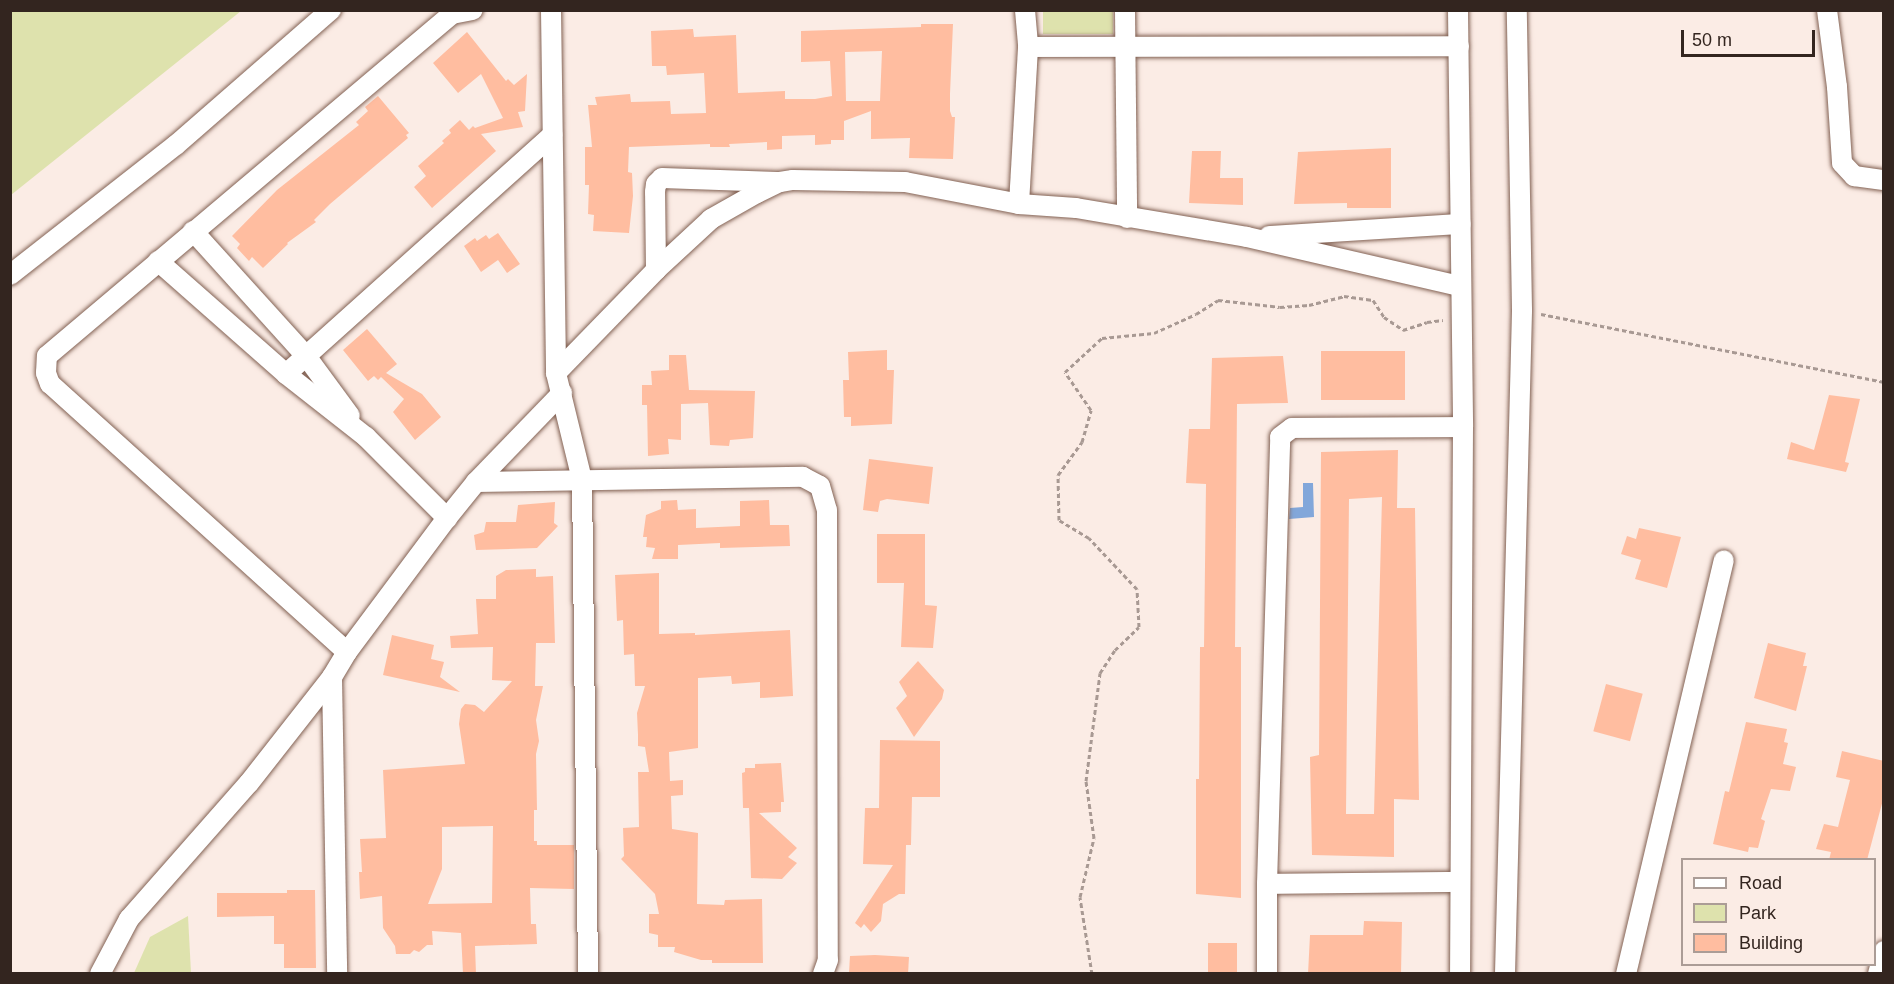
<!DOCTYPE html>
<style>
body{margin:0}
#map{position:relative;width:1894px;height:984px;overflow:hidden;background:#fbece5;font-family:Helvetica,sans-serif}
div>[style]{position:absolute}
[style*='--x']{left:calc(var(--x)*1px);top:calc(var(--y)*1px);width:calc(var(--w)*1px);rotate:calc(var(--a)*1deg)}
.green>*{inset:0;background:#dee2ad;transform-origin:0 0}
.water>*{inset:0;background:#82a7da}
.building>*{inset:0;background:#ffbda0;transform-origin:0 0}
.path>*{height:3px;margin-top:-1.5px;transform-origin:0;background:repeating-linear-gradient(90deg,#a89993 0 4.5px,transparent 0 7.5px)}
.roads{filter:drop-shadow(0 0 2px #826153) drop-shadow(0 0 2px #826153)}
.minor>*{height:20px;margin:-10px;padding:0 10px;transform-origin:10px;border-radius:10px;background:#fff}
span{translate:-50% -50%;white-space:nowrap;text-align:center;line-height:1.15;-webkit-text-stroke:5px #fbece5;paint-order:stroke}
.frame{position:absolute;inset:0;border:12px solid #33251f;pointer-events:none}
.legend{position:absolute;left:1681px;top:858px;width:195px;height:108px;box-sizing:border-box;background:#fbece5;border:2px solid #ab9c96;margin:0;padding:8px 10px;list-style:none;font-size:18px;color:#33251f}
.legend li{display:flex;align-items:center;gap:12px;height:30px}
.legend b{width:30px;border:2px solid #ab9c96}
.scale{position:absolute;left:1681px;top:30px;width:134px;height:27px;box-sizing:border-box;border:3px solid #33251f;border-top:0;padding-left:8px;font-size:18px;line-height:21px;white-space:nowrap;color:#33251f;-webkit-text-stroke:4px #fbece5;paint-order:stroke}
</style>
<div id="map">
<div class="green">
<i style="clip-path:polygon(11px 10px,241px 10px,241px 11px,11px 195px)"></i>
<i style="left:1043px;top:11px;width:70px;height:23px"></i>
<i style="clip-path:polygon(188px 916px,191px 973px,134px 973px,150px 937px)"></i>
</div>
<div class="water">
<i style="clip-path:polygon(1303px 483px,1313px 483px,1314px 517px,1289px 519px,1290px 508px,1303px 507px)"></i>
</div>
<div class="building">
<i style="clip-path:polygon(evenodd,921px 24px,953px 24px,950px 94px,950px 111px,952px 117px,955px 117px,953px 159px,909px 158px,910px 138px,871px 139px,871px 111px,844px 121px,844px 140px,831px 140px,831px 144px,815px 145px,815px 135px,782px 136px,782px 149px,767px 150px,767px 142px,729px 144px,730px 147px,710px 147px,710px 144px,629px 147px,628px 172px,632px 173px,633px 196px,629px 233px,593px 231px,594px 215px,588px 214px,589px 185px,585px 185px,585px 147px,592px 147px,588px 105px,597px 105px,595px 97px,630px 94px,631px 102px,670px 101px,671px 114px,706px 113px,704px 73px,667px 75px,666px 66px,652px 66px,651px 31px,693px 29px,694px 37px,736px 35px,738px 93px,785px 91px,785px 99px,815px 99px,832px 96px,830px 61px,801px 62px,801px 31px,921px 27px,921px 24px,882px 51px,880px 101px,846px 101px,845px 52px,882px 51px)"></i>
<i style="clip-path:polygon(467px 32px,506px 81px,508px 79px,514px 85px,527px 74px,525px 111px,518px 112px,523px 127px,481px 134px,496px 151px,432px 208px,414px 187px,426px 176px,418px 166px,444px 143px,442px 141px,451px 133px,449px 130px,460px 120px,469px 130px,473px 126px,475px 128px,503px 118px,481px 74px,458px 93px,433px 63px)"></i>
<i style="clip-path:polygon(378px 96px,409px 133px,406px 135px,408px 138px,330px 204px,314px 220px,316px 222px,287px 243px,288px 244px,263px 268px,252px 257px,249px 261px,237px 248px,240px 244px,232px 236px,277px 190px,359px 125px,356px 122px,368px 111px,365px 107px)"></i>
<i style="clip-path:polygon(1391px 148px,1391px 208px,1347px 208px,1347px 203px,1294px 204px,1298px 152px)"></i>
<i style="clip-path:polygon(1192px 151px,1221px 151px,1220px 178px,1243px 178px,1243px 205px,1189px 203px)"></i>
<i style="clip-path:polygon(498px 233px,520px 264px,507px 273px,498px 260px,481px 272px,464px 246px,475px 238px,477px 241px,486px 235px,489px 239px)"></i>
<i style="clip-path:polygon(367px 329px,397px 364px,386px 373px,422px 394px,441px 417px,415px 440px,393px 412px,404px 399px,381px 377px,378px 380px,374px 376px,368px 381px,343px 350px)"></i>
<i style="clip-path:polygon(887px 350px,887px 370px,894px 370px,892px 424px,851px 426px,851px 417px,844px 417px,843px 380px,849px 380px,848px 352px)"></i>
<i style="left:1405px;top:351px;width:49px;height:84px;rotate:90deg"></i>
<i style="clip-path:polygon(669px 355px,686px 355px,689px 390px,755px 391px,753px 438px,730px 440px,729px 446px,710px 445px,708px 403px,681px 404px,681px 440px,668px 439px,669px 454px,648px 456px,647px 405px,642px 405px,642px 385px,652px 385px,651px 371px,669px 370px)"></i>
<i style="clip-path:polygon(1283px 356px,1288px 403px,1237px 404px,1235px 647px,1241px 647px,1241px 898px,1196px 894px,1196px 779px,1199px 779px,1200px 647px,1204px 647px,1206px 484px,1186px 483px,1189px 429px,1210px 429px,1212px 358px)"></i>
<i style="clip-path:polygon(1829px 395px,1860px 399px,1845px 462px,1849px 463px,1846px 472px,1787px 459px,1791px 442px,1814px 450px)"></i>
<i style="clip-path:polygon(evenodd,1398px 450px,1397px 508px,1415px 508px,1419px 800px,1394px 799px,1394px 857px,1312px 855px,1310px 757px,1319px 755px,1321px 452px,1398px 450px,1382px 497px,1374px 814px,1346px 814px,1349px 499px,1382px 497px)"></i>
<i style="clip-path:polygon(869px 459px,933px 467px,929px 504px,887px 499px,880px 501px,878px 512px,863px 510px)"></i>
<i style="clip-path:polygon(677px 500px,678px 510px,696px 509px,696px 528px,740px 526px,740px 501px,769px 500px,770px 525px,789px 525px,790px 546px,720px 548px,720px 543px,678px 545px,678px 559px,652px 559px,655px 548px,646px 547px,647px 537px,643px 537px,646px 515px,661px 509px,661px 501px)"></i>
<i style="clip-path:polygon(555px 502px,554px 523px,558px 526px,537px 548px,476px 550px,474px 535px,484px 532px,486px 522px,516px 522px,518px 505px)"></i>
<i style="clip-path:polygon(1639px 528px,1681px 537px,1667px 588px,1635px 579px,1641px 560px,1621px 554px,1627px 536px,1636px 539px)"></i>
<i style="clip-path:polygon(877px 534px,925px 534px,925px 605px,937px 606px,933px 648px,901px 647px,904px 583px,877px 583px)"></i>
<i style="clip-path:polygon(evenodd,536px 569px,536px 577px,553px 576px,555px 643px,536px 643px,535px 686px,543px 686px,536px 720px,539px 741px,536px 754px,537px 810px,534px 810px,534px 841px,537px 841px,537px 845px,574px 845px,574px 889px,530px 888px,531px 924px,536px 924px,537px 944px,475px 946px,476px 974px,463px 974px,461px 933px,432px 931px,433px 945px,427px 945px,419px 952px,414px 950px,410px 954px,396px 954px,395px 946px,383px 928px,382px 896px,360px 899px,359px 872px,362px 872px,360px 839px,386px 838px,383px 770px,465px 764px,459px 724px,461px 709px,465px 704px,475px 705px,484px 712px,512px 681px,492px 680px,493px 647px,451px 648px,450px 636px,478px 634px,476px 599px,496px 599px,496px 576px,506px 570px,536px 569px,493px 826px,492px 903px,428px 904px,442px 869px,442px 827px,493px 826px)"></i>
<i style="clip-path:polygon(659px 573px,659px 634px,695px 633px,695px 635px,790px 630px,793px 696px,760px 698px,760px 682px,732px 684px,731px 676px,698px 678px,698px 748px,669px 752px,670px 781px,683px 780px,683px 795px,671px 796px,672px 829px,698px 833px,697px 904px,724px 905px,725px 900px,762px 899px,763px 963px,712px 963px,712px 960px,701px 960px,674px 952px,675px 947px,658px 947px,658px 935px,649px 933px,649px 914px,659px 914px,655px 894px,621px 859px,624px 856px,623px 828px,639px 827px,638px 772px,649px 772px,645px 747px,638px 746px,638px 735px,637px 713px,645px 686px,635px 686px,634px 654px,624px 655px,623px 620px,617px 621px,615px 575px)"></i>
<i style="clip-path:polygon(392px 635px,434px 645px,431px 659px,444px 662px,440px 677px,460px 692px,383px 675px)"></i>
<i style="clip-path:polygon(1768px 643px,1806px 653px,1803px 666px,1807px 666px,1796px 711px,1754px 698px)"></i>
<i style="clip-path:polygon(918px 661px,944px 690px,942px 699px,914px 737px,896px 708px,907px 696px,899px 682px)"></i>
<i style="left:1606px;top:684px;width:38px;height:49px;rotate:15deg"></i>
<i style="clip-path:polygon(1746px 722px,1787px 729px,1784px 742px,1788px 743px,1783px 764px,1796px 767px,1790px 791px,1771px 789px,1761px 819px,1765px 821px,1758px 848px,1749px 847px,1748px 852px,1713px 844px,1725px 791px,1729px 792px)"></i>
<i style="clip-path:polygon(880px 740px,940px 741px,940px 797px,912px 797px,911px 845px,906px 845px,905px 894px,899px 894px,883px 904px,881px 921px,871px 932px,864px 924px,861px 928px,855px 923px,893px 865px,863px 864px,865px 808px,879px 808px)"></i>
<i style="clip-path:polygon(1842px 751px,1884px 761px,1884px 796px,1867px 860px,1829px 860px,1831px 852px,1816px 849px,1824px 824px,1838px 827px,1850px 780px,1836px 777px)"></i>
<i style="clip-path:polygon(781px 763px,784px 802px,781px 802px,781px 812px,759px 813px,797px 848px,788px 857px,797px 863px,782px 879px,751px 878px,749px 808px,743px 808px,742px 773px,745px 772px,745px 768px,755px 768px,755px 764px)"></i>
<i style="clip-path:polygon(287px 890px,315px 890px,316px 968px,284px 968px,284px 944px,274px 944px,274px 916px,217px 917px,217px 893px,287px 893px)"></i>
<i style="clip-path:polygon(1364px 921px,1402px 922px,1401px 974px,1308px 974px,1310px 935px,1363px 935px)"></i>
<i style="left:1237px;top:943px;width:31px;height:29px;rotate:90deg"></i>
<i style="clip-path:polygon(875px 955px,909px 957px,908px 974px,849px 973px,850px 956px)"></i>
</div>
<div class="path">
<i style="--x:1541;--y:314;--w:350;--a:11.2"></i>
<i style="--x:1092;--y:974;--w:78;--a:-98.9"></i>
<i style="--x:1080;--y:897;--w:61;--a:-76.7"></i>
<i style="--x:1094;--y:838;--w:58;--a:-98"></i>
<i style="--x:1086;--y:781;--w:109;--a:-82.6"></i>
<i style="--x:1100;--y:673;--w:27;--a:-57"></i>
<i style="--x:1115;--y:650;--w:33;--a:-44"></i>
<i style="--x:1139;--y:627;--w:38;--a:-93"></i>
<i style="--x:1137;--y:589;--w:70;--a:-133.3"></i>
<i style="--x:1089;--y:538;--w:35;--a:-149"></i>
<i style="--x:1059;--y:520;--w:45;--a:-91.3"></i>
<i style="--x:1058;--y:475;--w:41;--a:-54"></i>
<i style="--x:1082;--y:442;--w:33;--a:-74"></i>
<i style="--x:1091;--y:410;--w:46;--a:-124.4"></i>
<i style="--x:1065;--y:372;--w:50;--a:-42.6"></i>
<i style="--x:1102;--y:338;--w:52;--a:-5.5"></i>
<i style="--x:1154;--y:333;--w:46;--a:-24.3"></i>
<i style="--x:1196;--y:314;--w:26;--a:-32"></i>
<i style="--x:1218;--y:300;--w:62;--a:6.4"></i>
<i style="--x:1280;--y:307;--w:29;--a:-4"></i>
<i style="--x:1309;--y:305;--w:36;--a:-14"></i>
<i style="--x:1344;--y:296;--w:29;--a:8"></i>
<i style="--x:1373;--y:300;--w:20;--a:57"></i>
<i style="--x:1384;--y:317;--w:23;--a:34"></i>
<i style="--x:1403;--y:330;--w:25;--a:-18"></i>
<i style="--x:1427;--y:322;--w:16;--a:-7"></i>
</div>
<div class="roads">
<div class="minor">
<i style="--x:551;--y:10;--w:363;--a:89.2"></i>
<i style="--x:556;--y:373;--w:110;--a:76.3"></i>
<i style="--x:582;--y:480;--w:494;--a:89.3"></i>
<i style="--x:1025;--y:10;--w:37;--a:85"></i>
<i style="--x:1028;--y:47;--w:431;--a:-0.1"></i>
<i style="--x:1125;--y:10;--w:208;--a:89.4"></i>
<i style="--x:1458;--y:10;--w:417;--a:89.3"></i>
<i style="--x:1463;--y:427;--w:547;--a:90.31"></i>
<i style="--x:1827;--y:10;--w:78;--a:82.6"></i>
<i style="--x:1837;--y:87;--w:76;--a:86.2"></i>
<i style="--x:1842;--y:163;--w:18;--a:47"></i>
<i style="--x:1854;--y:176;--w:30;--a:8"></i>
<i style="--x:1019;--y:204;--w:157;--a:-86.7"></i>
<i style="--x:193;--y:231;--w:169;--a:47.9"></i>
<i style="--x:306;--y:356;--w:74;--a:53.7"></i>
<i style="--x:1269;--y:236;--w:192;--a:-3.6"></i>
<i style="--x:158;--y:261;--w:171;--a:41.4"></i>
<i style="--x:286;--y:374;--w:102;--a:38.2"></i>
<i style="--x:366;--y:437;--w:115;--a:45"></i>
<i style="--x:656;--y:270;--w:78;--a:-90.7"></i>
<i style="--x:655;--y:192;--w:8;--a:-83"></i>
<i style="--x:656;--y:184;--w:8;--a:-45"></i>
<i style="--x:662;--y:178;--w:115;--a:2"></i>
<i style="--x:10;--y:275;--w:211;--a:-38.1"></i>
<i style="--x:176;--y:145;--w:206;--a:-41.1"></i>
<i style="--x:556;--y:373;--w:144;--a:-45.8"></i>
<i style="--x:656;--y:270;--w:75;--a:-42.8"></i>
<i style="--x:711;--y:219;--w:53;--a:-29.5"></i>
<i style="--x:757;--y:193;--w:25;--a:-26"></i>
<i style="--x:780;--y:182;--w:13;--a:-9"></i>
<i style="--x:793;--y:180;--w:112;--a:1"></i>
<i style="--x:905;--y:182;--w:116;--a:10.9"></i>
<i style="--x:1019;--y:204;--w:57;--a:4"></i>
<i style="--x:1076;--y:208;--w:173;--a:9.6"></i>
<i style="--x:1247;--y:237;--w:219;--a:13"></i>
<i style="--x:286;--y:374;--w:358;--a:-41.9"></i>
<i style="--x:476;--y:482;--w:327;--a:-0.9"></i>
<i style="--x:803;--y:477;--w:19;--a:28"></i>
<i style="--x:820;--y:486;--w:25;--a:74"></i>
<i style="--x:827;--y:510;--w:450;--a:89.9"></i>
<i style="--x:828;--y:960;--w:15;--a:110"></i>
<i style="--x:347;--y:652;--w:400;--a:-137.9"></i>
<i style="--x:50;--y:384;--w:12;--a:-110"></i>
<i style="--x:46;--y:373;--w:17;--a:-87"></i>
<i style="--x:47;--y:356;--w:530;--a:-40.18"></i>
<i style="--x:452;--y:14;--w:21;--a:-11"></i>
<i style="--x:332;--y:677;--w:297;--a:89"></i>
<i style="--x:1267;--y:884;--w:193;--a:-0.6"></i>
<i style="--x:100;--y:974;--w:62;--a:-62.2"></i>
<i style="--x:129;--y:919;--w:181;--a:-48.6"></i>
<i style="--x:249;--y:783;--w:135;--a:-51.9"></i>
<i style="--x:332;--y:677;--w:29;--a:-59"></i>
<i style="--x:347;--y:652;--w:167;--a:-53.3"></i>
<i style="--x:447;--y:518;--w:46;--a:-51.1"></i>
<i style="--x:476;--y:482;--w:124;--a:-46"></i>
<i style="--x:1267;--y:974;--w:90;--a:-90"></i>
<i style="--x:1267;--y:884;--w:447;--a:-88.3"></i>
<i style="--x:1280;--y:437;--w:15;--a:-37"></i>
<i style="--x:1292;--y:428;--w:171;--a:-0.3"></i>
<i style="--x:1505;--y:974;--w:664;--a:-88.53"></i>
<i style="--x:1522;--y:310;--w:300;--a:-91"></i>
<i style="--x:1626;--y:974;--w:425;--a:-76.7"></i>
<i style="--x:1878;--y:974;--w:24;--a:-75"></i>
</div>
</div>
<div class="frame"></div>
<ul class="legend">
<li><b style="height:8px;background:#fff"></b>Road</li>
<li><b style="height:16px;background:#dee2ad"></b>Park</li>
<li><b style="height:16px;background:#ffbda0"></b>Building</li>
</ul>
<div class="scale">50 m</div>
</div>
